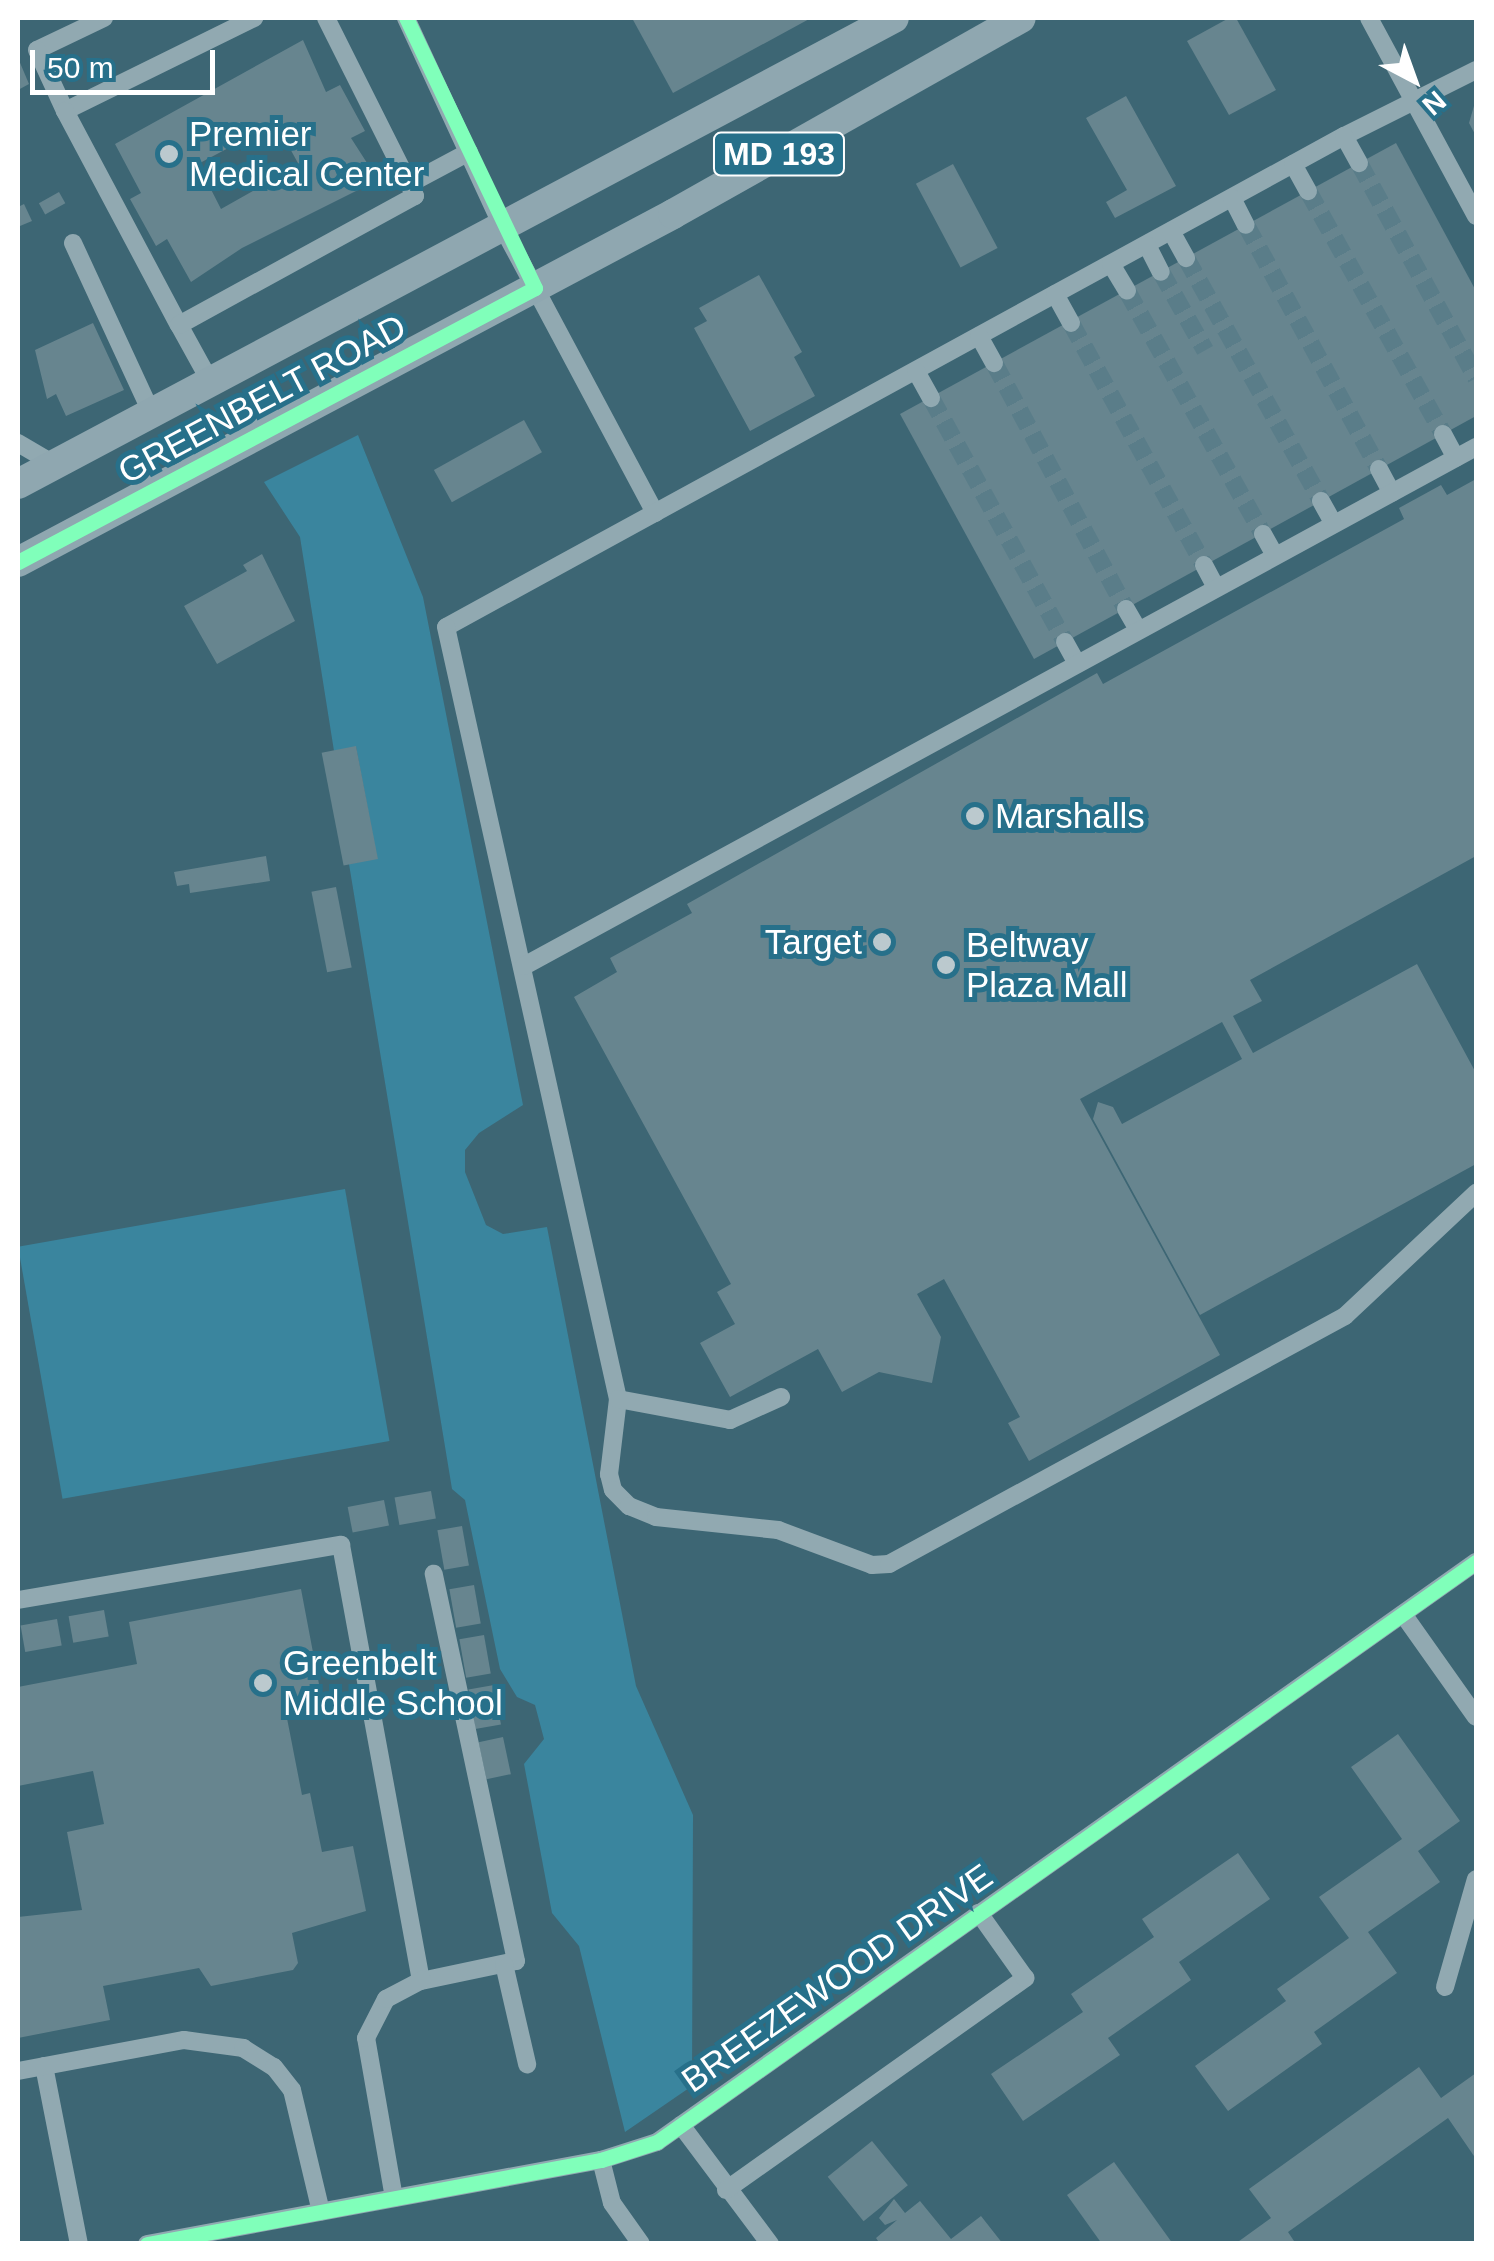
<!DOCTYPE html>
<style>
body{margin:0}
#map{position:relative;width:1494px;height:2261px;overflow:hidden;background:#3d6674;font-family:Helvetica,sans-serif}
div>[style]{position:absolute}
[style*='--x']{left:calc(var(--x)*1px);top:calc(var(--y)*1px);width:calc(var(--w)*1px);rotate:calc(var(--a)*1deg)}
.green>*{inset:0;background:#3a859e;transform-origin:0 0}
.building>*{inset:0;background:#67858f;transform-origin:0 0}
.minor-tunnel>*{height:18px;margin-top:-9px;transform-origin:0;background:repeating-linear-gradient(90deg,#5a7d89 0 18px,transparent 0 27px)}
.minor>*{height:18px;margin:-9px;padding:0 9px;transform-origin:9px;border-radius:9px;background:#91a9b1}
.major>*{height:30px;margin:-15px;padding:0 15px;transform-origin:15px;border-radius:15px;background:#8fa7b0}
.cycleway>*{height:15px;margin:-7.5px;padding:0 7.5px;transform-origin:7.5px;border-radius:7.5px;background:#80ffba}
.dots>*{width:28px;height:28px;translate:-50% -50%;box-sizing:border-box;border:5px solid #27708a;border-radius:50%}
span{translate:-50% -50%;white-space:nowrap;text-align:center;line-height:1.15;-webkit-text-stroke:10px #27708a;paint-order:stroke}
.shield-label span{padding:2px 8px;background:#27708a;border:2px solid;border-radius:8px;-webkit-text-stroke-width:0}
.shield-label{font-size:32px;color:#fff;font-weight:700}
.poi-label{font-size:35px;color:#fff}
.left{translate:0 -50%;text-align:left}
.right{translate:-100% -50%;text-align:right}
.street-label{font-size:35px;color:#fff}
.frame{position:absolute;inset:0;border:20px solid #fff;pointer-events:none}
.north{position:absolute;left:1364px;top:30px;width:100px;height:100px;-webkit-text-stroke:8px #27708a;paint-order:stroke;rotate:139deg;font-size:28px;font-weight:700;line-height:40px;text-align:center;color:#fff}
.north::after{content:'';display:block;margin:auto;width:35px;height:45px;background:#fff;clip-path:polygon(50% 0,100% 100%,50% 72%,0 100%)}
.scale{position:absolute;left:30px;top:50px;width:185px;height:45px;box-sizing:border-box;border:5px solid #fff;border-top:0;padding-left:12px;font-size:30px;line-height:35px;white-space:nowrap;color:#fff;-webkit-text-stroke:8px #27708a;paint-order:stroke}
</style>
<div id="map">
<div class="green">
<i style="clip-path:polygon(358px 435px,423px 597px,523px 1105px,479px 1133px,465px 1150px,465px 1172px,486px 1225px,503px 1234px,547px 1227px,636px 1686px,693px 1815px,692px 2086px,625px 2132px,579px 1946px,552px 1913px,524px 1764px,544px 1739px,535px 1705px,517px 1697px,500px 1669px,465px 1500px,452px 1489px,349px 864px,377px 858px,356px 747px,334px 751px,300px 537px,264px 482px)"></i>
<i style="left:345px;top:1189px;width:256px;height:332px;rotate:80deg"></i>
</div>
<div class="building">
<i style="clip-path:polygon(632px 18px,811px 18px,673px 93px)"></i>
<i style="clip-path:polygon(1229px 18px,1236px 18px,1276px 90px,1229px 115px,1187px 41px)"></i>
<i style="clip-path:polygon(evenodd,303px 40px,326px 92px,340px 85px,365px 131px,351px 138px,378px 180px,242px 248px,191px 282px,167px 239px,156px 246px,130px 199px,141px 193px,115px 144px,303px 40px,276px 123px,299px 165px,221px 209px,198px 164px,276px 123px)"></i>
<i style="clip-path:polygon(18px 58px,29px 84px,18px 90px)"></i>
<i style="clip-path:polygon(1126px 96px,1176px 186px,1115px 218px,1106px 202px,1127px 190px,1086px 118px)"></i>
<i style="clip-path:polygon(1476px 99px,1476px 136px,1469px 123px)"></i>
<i style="clip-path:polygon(1396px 143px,1476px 291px,1476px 416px,1034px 659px,900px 414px)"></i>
<i style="left:953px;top:164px;width:95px;height:42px;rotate:62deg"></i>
<i style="left:59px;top:192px;width:13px;height:23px;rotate:61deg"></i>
<i style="clip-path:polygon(24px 204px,32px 221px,20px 226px,18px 207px)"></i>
<i style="clip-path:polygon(759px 275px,802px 352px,794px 357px,815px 396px,750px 431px,694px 328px,707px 321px,699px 308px)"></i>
<i style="clip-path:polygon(93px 323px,124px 390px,66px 416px,56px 394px,47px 399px,35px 350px)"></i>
<i style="left:524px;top:420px;width:37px;height:103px;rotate:61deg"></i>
<i style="clip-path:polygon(1476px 479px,1476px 856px,1250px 980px,1262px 1001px,1233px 1016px,1253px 1053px,1417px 964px,1476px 1073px,1476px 1164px,1200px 1315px,1093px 1119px,1098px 1102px,1113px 1107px,1122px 1124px,1242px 1059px,1222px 1022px,1080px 1099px,1220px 1355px,1029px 1461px,1008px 1423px,1020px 1417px,944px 1279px,917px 1294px,941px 1337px,932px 1383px,879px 1372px,842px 1392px,818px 1349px,730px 1397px,700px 1343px,735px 1324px,717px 1292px,731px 1284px,574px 997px,617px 972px,610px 958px,692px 913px,687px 904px,1097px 673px,1103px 684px,1404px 519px,1399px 508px,1441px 485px,1447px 495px)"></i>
<i style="clip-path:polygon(262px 554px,295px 621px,217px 664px,184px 606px,247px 571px,243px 565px)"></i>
<i style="left:356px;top:746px;width:115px;height:35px;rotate:79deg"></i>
<i style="clip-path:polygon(266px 856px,270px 881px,190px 893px,189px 884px,177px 886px,174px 872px)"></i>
<i style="left:336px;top:887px;width:82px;height:25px;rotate:79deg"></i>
<i style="left:431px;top:1491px;width:28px;height:37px;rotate:80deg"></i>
<i style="left:384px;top:1500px;width:26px;height:37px;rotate:79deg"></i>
<i style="left:462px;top:1526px;width:40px;height:25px;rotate:80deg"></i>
<i style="left:474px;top:1585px;width:39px;height:25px;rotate:80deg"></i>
<i style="clip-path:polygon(301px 1589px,322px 1700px,285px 1708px,302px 1795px,310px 1793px,322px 1852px,353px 1846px,366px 1911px,292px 1933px,298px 1963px,293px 1970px,211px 1986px,199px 1968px,103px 1986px,110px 2020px,18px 2038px,18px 1917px,82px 1910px,67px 1832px,104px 1824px,93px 1771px,18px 1786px,18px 1687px,137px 1664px,129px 1622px)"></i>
<i style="left:104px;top:1610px;width:27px;height:36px;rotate:80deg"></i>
<i style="left:57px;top:1619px;width:27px;height:37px;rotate:80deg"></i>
<i style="left:484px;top:1635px;width:39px;height:25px;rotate:80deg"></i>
<i style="left:494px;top:1685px;width:40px;height:26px;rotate:80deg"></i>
<i style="clip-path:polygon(1398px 1734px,1460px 1821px,1418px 1851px,1440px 1882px,1368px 1932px,1397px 1973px,1314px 2032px,1322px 2044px,1228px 2111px,1195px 2066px,1286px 2001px,1277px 1989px,1349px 1938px,1319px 1897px,1402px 1839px,1351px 1767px)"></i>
<i style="left:503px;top:1737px;width:38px;height:25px;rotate:78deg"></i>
<i style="clip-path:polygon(1238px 1853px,1270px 1899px,1179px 1962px,1191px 1980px,1108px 2038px,1120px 2055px,1023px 2121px,991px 2074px,1083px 2012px,1071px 1994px,1154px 1937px,1142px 1919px)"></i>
<i style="clip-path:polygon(1419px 2067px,1441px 2098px,1476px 2073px,1476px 2159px,1448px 2118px,1288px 2232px,1296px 2244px,1235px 2244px,1271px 2218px,1249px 2189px)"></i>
<i style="left:872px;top:2141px;width:57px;height:57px;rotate:51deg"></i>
<i style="clip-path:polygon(1114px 2162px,1173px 2244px,1102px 2244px,1067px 2195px)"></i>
<i style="clip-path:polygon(894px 2199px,905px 2213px,920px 2201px,951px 2239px,981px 2216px,1003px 2244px,880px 2244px,876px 2238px,897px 2220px,885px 2225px,879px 2218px)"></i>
</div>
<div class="minor-tunnel">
<i style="--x:1359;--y:163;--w:245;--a:61.4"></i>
<i style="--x:1308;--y:191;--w:278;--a:60.9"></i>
<i style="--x:1246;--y:225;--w:278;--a:61.4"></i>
<i style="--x:1186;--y:258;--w:278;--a:60.9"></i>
<i style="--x:1161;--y:272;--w:90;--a:60.6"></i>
<i style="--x:1127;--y:291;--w:278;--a:60.8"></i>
<i style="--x:1071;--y:323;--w:276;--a:61.2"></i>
<i style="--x:994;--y:363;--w:279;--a:61.8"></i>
<i style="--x:931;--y:398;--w:278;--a:61.2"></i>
</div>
<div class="minor">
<i style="--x:104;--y:18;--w:74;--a:154.5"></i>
<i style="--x:37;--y:50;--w:67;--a:65.3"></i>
<i style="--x:65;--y:111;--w:211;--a:-26.2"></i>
<i style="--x:326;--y:18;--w:186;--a:63.4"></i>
<i style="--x:409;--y:184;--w:68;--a:-28.1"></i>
<i style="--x:406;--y:18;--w:234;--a:65.2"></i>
<i style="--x:504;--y:230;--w:321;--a:61.9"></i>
<i style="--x:1369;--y:18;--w:225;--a:61.6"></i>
<i style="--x:1476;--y:70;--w:148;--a:153.4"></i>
<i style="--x:1344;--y:136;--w:1023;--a:151.33"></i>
<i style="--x:446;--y:627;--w:791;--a:77.44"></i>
<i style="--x:618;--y:1399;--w:76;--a:96.8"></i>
<i style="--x:609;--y:1474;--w:16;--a:76"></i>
<i style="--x:613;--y:1490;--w:23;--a:45"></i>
<i style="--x:629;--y:1506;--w:29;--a:22"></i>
<i style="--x:656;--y:1517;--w:123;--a:6.1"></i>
<i style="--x:778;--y:1530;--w:100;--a:20.4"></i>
<i style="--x:872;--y:1565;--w:17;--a:-3"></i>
<i style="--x:889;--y:1564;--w:519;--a:-28.54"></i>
<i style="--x:1345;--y:1316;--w:180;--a:-43.2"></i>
<i style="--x:65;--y:111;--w:242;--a:62"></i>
<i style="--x:1344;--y:136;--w:31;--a:61"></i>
<i style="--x:1293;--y:164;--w:31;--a:61"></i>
<i style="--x:1232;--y:198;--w:30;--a:63"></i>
<i style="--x:1171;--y:231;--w:31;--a:61"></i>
<i style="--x:73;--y:243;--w:188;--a:65.2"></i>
<i style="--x:1147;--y:245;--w:30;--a:63"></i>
<i style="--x:1111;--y:264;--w:31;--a:59"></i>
<i style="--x:1055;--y:294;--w:33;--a:61"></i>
<i style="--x:979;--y:336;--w:31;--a:61"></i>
<i style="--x:916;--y:371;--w:31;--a:61"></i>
<i style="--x:211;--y:383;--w:66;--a:-118.9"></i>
<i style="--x:179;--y:325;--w:269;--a:-28.7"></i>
<i style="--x:415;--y:196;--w:13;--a:-117"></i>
<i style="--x:1443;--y:434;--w:27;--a:62"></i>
<i style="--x:18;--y:443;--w:42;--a:30.3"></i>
<i style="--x:1379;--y:469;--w:27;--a:62"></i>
<i style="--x:1321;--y:501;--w:26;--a:61"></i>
<i style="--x:1263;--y:534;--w:25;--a:61"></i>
<i style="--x:1204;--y:565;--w:26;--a:62"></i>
<i style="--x:1126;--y:609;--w:24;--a:60"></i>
<i style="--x:1065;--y:642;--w:25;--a:61"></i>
<i style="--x:524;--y:966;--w:1084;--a:-28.6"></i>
<i style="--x:618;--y:1399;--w:114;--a:10.6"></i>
<i style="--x:730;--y:1420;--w:56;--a:-24.3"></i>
<i style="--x:18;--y:1600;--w:328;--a:-9.7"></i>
<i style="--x:341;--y:1545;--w:443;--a:79.6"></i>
<i style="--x:421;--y:1981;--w:97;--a:-11.9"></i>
<i style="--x:516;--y:1961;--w:396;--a:-102"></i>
<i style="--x:1403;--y:1614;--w:126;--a:54.7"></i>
<i style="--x:504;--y:1964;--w:103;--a:77"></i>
<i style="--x:1445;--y:1987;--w:112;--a:-74"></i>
<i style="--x:44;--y:2066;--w:181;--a:78.9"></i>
<i style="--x:18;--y:2071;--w:169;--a:-10.6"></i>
<i style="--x:184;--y:2040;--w:60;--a:7.7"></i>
<i style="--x:243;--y:2048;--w:36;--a:32"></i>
<i style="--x:274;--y:2067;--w:29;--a:52"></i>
<i style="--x:292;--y:2090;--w:125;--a:76.6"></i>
<i style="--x:681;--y:2125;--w:149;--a:53.2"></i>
<i style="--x:601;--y:2160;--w:44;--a:75.7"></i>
<i style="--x:612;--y:2203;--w:50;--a:54.7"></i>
<i style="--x:726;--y:2190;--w:367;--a:-35.3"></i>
<i style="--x:1025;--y:1978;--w:80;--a:-125.3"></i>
<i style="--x:394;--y:2198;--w:162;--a:-99.9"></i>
<i style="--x:366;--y:2038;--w:44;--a:-62.9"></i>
<i style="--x:386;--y:1999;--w:41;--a:-27.8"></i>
<i style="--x:147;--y:2244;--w:462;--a:-10.5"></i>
<i style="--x:601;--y:2160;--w:59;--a:-17.8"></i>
<i style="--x:657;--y:2142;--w:1004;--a:-35.31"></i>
</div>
<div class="major">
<i style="--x:18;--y:484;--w:992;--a:-28.01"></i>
<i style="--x:18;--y:562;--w:742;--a:-27.98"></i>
<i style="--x:673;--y:214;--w:399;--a:-29.4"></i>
</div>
<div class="cycleway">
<i style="--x:18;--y:562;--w:585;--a:-27.92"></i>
<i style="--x:535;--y:288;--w:299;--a:-115.5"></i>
<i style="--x:147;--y:2244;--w:462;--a:-10.5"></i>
<i style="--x:601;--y:2160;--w:59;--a:-17.8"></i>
<i style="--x:657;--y:2142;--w:1004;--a:-35.31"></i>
</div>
<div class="dots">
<i style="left:169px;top:154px;background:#bbc9ce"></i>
<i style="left:975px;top:816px;background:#bbc9ce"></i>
<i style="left:882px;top:942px;background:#bbc9ce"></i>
<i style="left:946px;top:965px;background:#bbc9ce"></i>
<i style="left:263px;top:1683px;background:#bbc9ce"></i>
</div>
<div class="shield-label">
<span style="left:779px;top:154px">MD 193</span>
</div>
<div class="poi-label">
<span class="left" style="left:189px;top:154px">Premier<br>Medical Center</span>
<span class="left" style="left:995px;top:816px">Marshalls</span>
<span class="right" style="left:862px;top:942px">Target</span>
<span class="left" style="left:966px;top:965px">Beltway<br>Plaza Mall</span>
<span class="left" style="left:283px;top:1683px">Greenbelt<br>Middle School</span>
</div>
<div class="street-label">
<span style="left:262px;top:399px;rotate:-28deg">GREENBELT ROAD</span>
<span style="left:837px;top:1978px;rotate:-35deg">BREEZEWOOD DRIVE</span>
</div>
<div class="frame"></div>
<div class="north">N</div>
<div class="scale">50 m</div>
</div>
